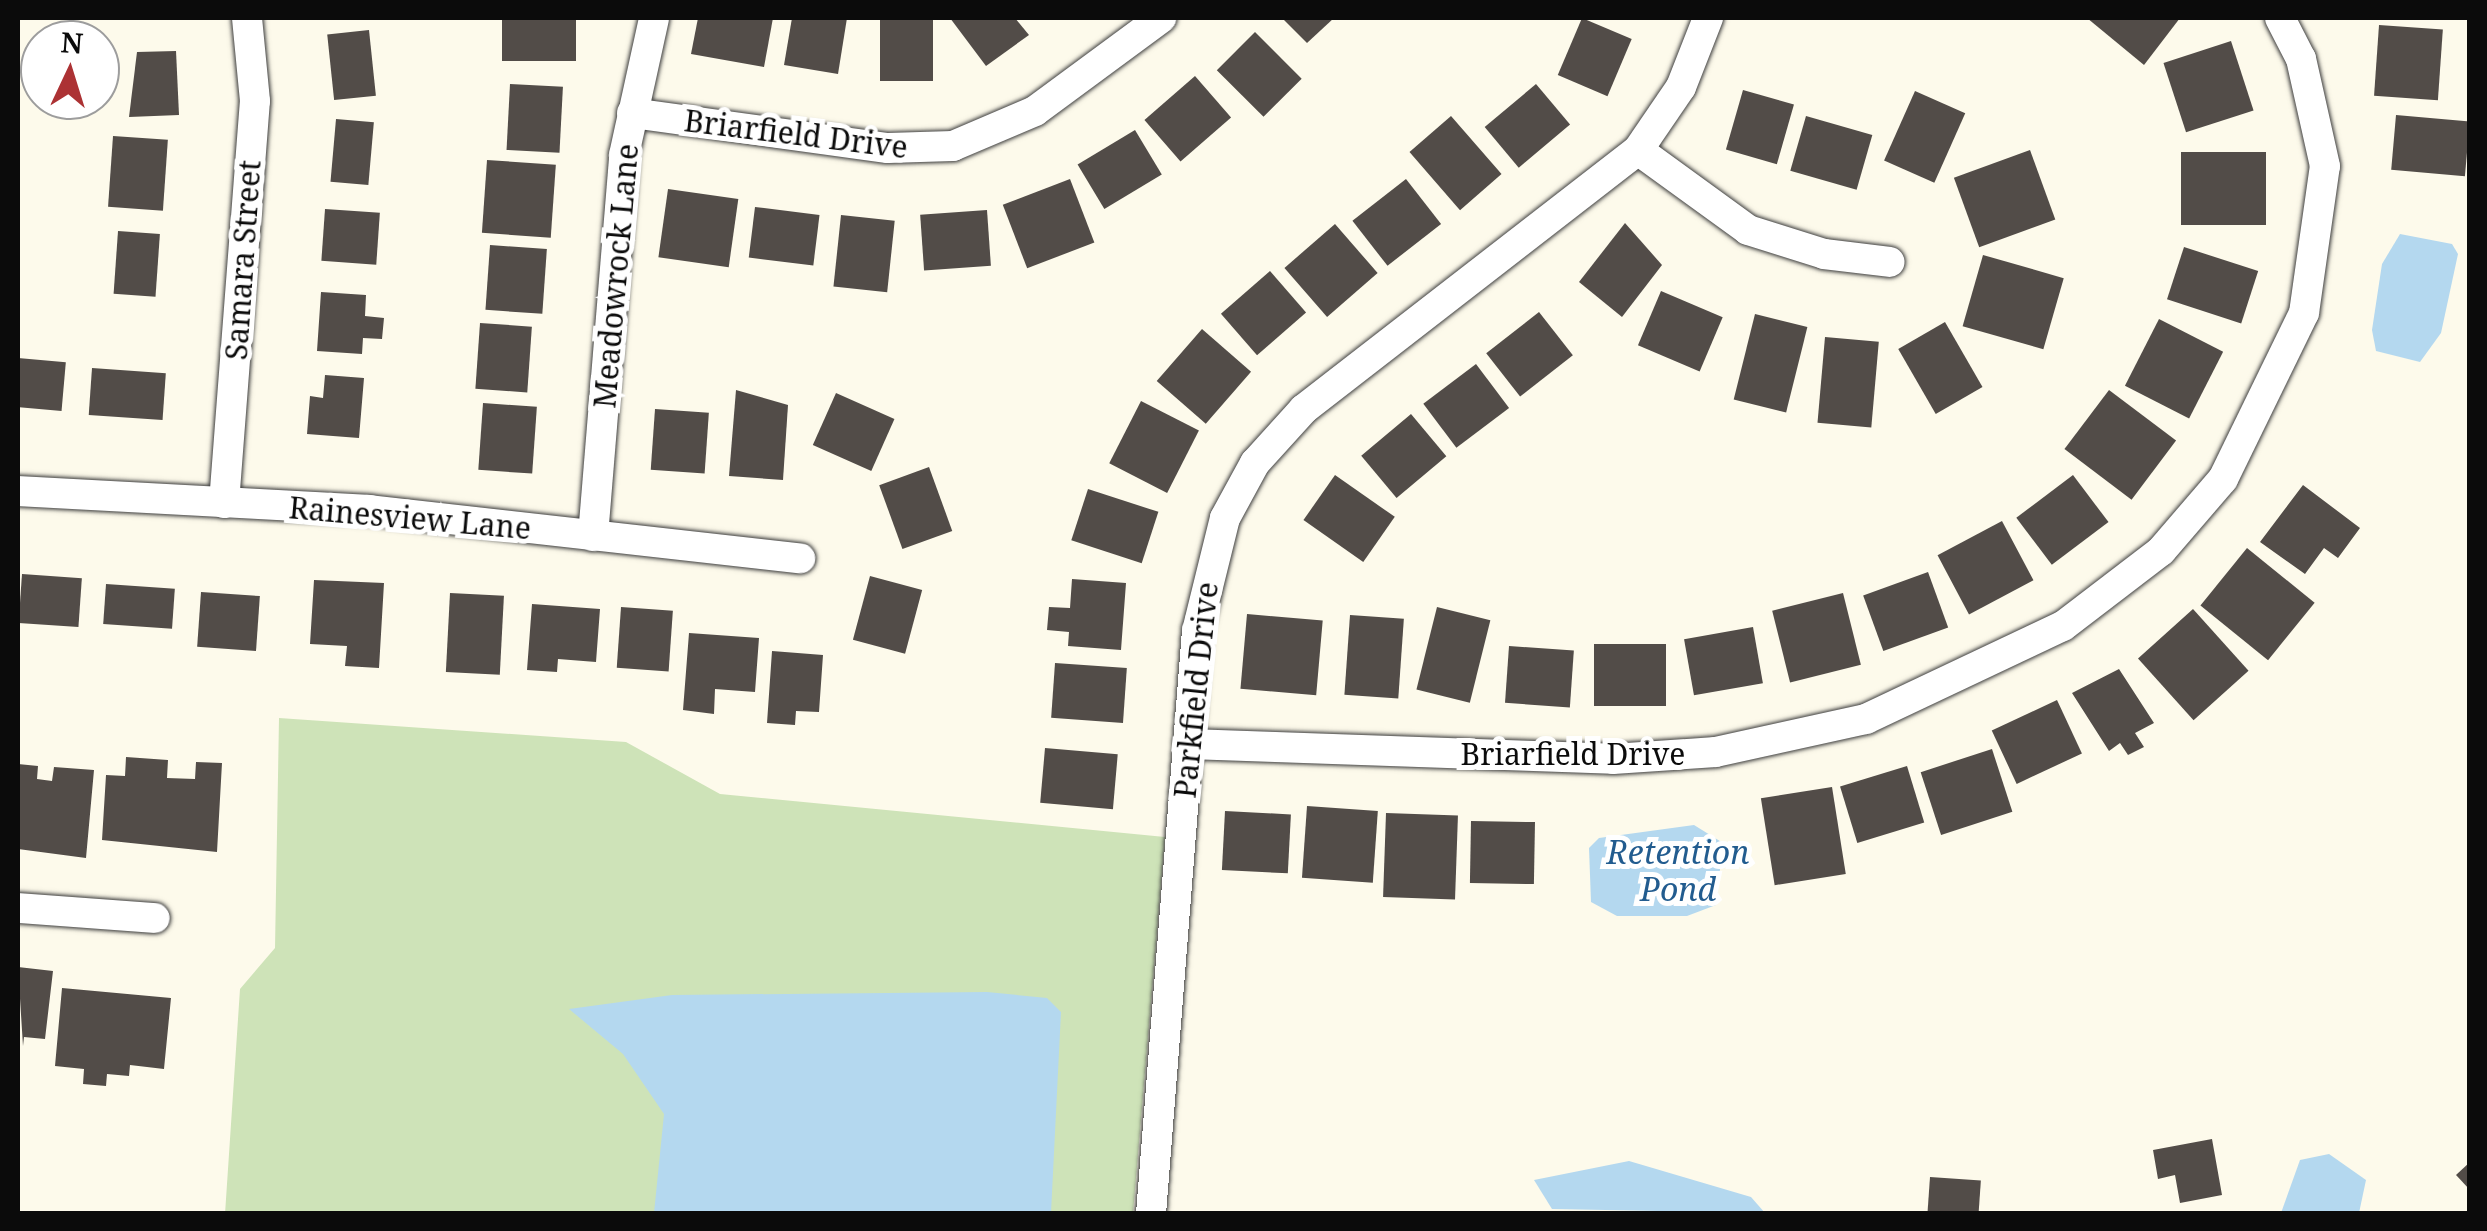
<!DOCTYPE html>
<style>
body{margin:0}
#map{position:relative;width:2487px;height:1231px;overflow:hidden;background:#fdfaeb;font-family:"Noto Serif",serif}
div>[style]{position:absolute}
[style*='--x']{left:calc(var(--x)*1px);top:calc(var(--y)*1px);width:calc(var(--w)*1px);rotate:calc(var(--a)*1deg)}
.green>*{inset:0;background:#cee3b8}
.water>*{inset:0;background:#b4d8ef}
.building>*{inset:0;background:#524c48;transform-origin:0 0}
.roads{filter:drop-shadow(0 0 2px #3e3e3e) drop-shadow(0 0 2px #3e3e3e)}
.minor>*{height:30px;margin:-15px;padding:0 15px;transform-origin:15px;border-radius:15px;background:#fff}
span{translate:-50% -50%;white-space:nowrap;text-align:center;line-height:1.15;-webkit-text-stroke:10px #fff;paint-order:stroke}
.street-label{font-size:30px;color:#0b0b0b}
.water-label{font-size:32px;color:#225c8f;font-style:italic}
.frame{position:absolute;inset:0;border:20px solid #0b0b0b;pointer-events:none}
.north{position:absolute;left:20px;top:20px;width:100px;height:100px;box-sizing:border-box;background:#fff;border:2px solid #9d9d9d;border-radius:50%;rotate:4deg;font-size:28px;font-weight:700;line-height:40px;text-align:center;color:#0b0b0b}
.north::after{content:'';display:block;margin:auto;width:35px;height:45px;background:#ac3234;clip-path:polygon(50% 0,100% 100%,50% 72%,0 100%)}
</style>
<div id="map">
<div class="green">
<i style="clip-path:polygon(279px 718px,626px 742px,720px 794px,1165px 837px,1133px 1213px,225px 1214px,240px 989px,275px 948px)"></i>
</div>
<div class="water">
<i style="clip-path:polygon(2400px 234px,2452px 244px,2458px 254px,2441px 333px,2420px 362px,2376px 351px,2372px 330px,2382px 264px)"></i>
<i style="clip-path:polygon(1694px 825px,1723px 843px,1716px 905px,1687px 916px,1617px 916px,1591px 902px,1589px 848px,1599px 838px)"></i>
<i style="clip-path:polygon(987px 992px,1047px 998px,1061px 1012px,1051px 1213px,654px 1213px,664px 1114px,623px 1054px,569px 1009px,672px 995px)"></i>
<i style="clip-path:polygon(2329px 1154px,2366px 1180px,2359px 1213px,2281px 1213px,2300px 1160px)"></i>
<i style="clip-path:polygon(1629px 1161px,1751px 1197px,1765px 1213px,1552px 1209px,1534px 1180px)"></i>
</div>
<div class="building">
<i style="left:502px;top:18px;width:74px;height:43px"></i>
<i style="clip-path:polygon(698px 18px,773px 18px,764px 67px,691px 54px)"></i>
<i style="clip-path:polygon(792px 18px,847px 18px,838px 74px,784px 65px)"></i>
<i style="left:880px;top:18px;width:53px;height:63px"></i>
<i style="clip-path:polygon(950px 18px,1015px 18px,1029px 35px,986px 66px)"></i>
<i style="clip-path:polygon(1282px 18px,1334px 18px,1307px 43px)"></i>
<i style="left:1582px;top:18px;width:54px;height:62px;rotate:23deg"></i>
<i style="clip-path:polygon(2087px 18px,2180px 18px,2144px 65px)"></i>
<i style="left:2379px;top:25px;width:64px;height:71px;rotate:4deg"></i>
<i style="left:369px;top:30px;width:66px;height:42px;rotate:84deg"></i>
<i style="left:1255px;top:32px;width:66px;height:54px;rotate:45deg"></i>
<i style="left:2231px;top:41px;width:73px;height:71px;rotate:72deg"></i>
<i style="clip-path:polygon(176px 51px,179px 115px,129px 117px,137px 52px)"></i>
<i style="left:1195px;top:76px;width:55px;height:67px;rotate:49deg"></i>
<i style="left:510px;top:84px;width:53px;height:66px;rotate:3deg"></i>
<i style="left:1536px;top:84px;width:53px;height:67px;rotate:50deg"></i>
<i style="left:1743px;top:90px;width:53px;height:62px;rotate:16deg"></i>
<i style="left:1915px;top:91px;width:55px;height:76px;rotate:24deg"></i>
<i style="left:2396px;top:115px;width:74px;height:55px;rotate:5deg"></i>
<i style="left:1451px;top:116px;width:77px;height:55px;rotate:49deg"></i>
<i style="left:1806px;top:116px;width:69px;height:57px;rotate:16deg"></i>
<i style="left:336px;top:119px;width:38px;height:63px;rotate:5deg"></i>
<i style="left:1135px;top:130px;width:52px;height:67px;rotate:59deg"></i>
<i style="left:113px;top:136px;width:55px;height:71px;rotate:4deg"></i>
<i style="left:2030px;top:150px;width:74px;height:81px;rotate:70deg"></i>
<i style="left:2181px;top:152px;width:85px;height:73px"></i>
<i style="left:487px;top:160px;width:69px;height:73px;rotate:4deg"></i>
<i style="left:1070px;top:179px;width:68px;height:72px;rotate:69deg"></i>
<i style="left:1406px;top:179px;width:57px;height:68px;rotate:52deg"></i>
<i style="left:668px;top:189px;width:71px;height:69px;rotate:8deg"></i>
<i style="left:755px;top:207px;width:65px;height:51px;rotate:7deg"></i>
<i style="left:325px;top:209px;width:55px;height:52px;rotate:4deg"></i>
<i style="left:987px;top:210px;width:56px;height:67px;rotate:86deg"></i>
<i style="left:841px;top:215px;width:54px;height:72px;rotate:6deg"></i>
<i style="clip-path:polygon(1625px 223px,1662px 265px,1622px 317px,1579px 282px)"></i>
<i style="left:1335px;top:224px;width:65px;height:67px;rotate:49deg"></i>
<i style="left:118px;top:231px;width:42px;height:63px;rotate:4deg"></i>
<i style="left:490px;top:245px;width:57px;height:65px;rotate:4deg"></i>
<i style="left:2184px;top:247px;width:78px;height:55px;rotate:18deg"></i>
<i style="left:1983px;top:255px;width:84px;height:74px;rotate:16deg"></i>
<i style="left:1270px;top:271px;width:55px;height:65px;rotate:49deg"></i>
<i style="left:1661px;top:291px;width:67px;height:59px;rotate:23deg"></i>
<i style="clip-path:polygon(321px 292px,366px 295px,365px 316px,384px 318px,382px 339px,363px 338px,362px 354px,317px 351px)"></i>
<i style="left:1539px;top:312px;width:55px;height:67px;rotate:52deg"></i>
<i style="left:1755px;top:314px;width:54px;height:88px;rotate:14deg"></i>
<i style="left:2159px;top:319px;width:72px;height:75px;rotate:27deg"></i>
<i style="left:1945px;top:322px;width:75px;height:54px;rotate:60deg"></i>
<i style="left:480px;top:323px;width:52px;height:66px;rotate:4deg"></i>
<i style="left:1202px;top:329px;width:65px;height:69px;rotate:41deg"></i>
<i style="left:1825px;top:337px;width:54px;height:86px;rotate:5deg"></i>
<i style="left:18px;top:358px;width:48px;height:49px;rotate:5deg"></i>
<i style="left:1476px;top:364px;width:55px;height:66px;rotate:53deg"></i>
<i style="left:92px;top:368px;width:74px;height:47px;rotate:4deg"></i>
<i style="clip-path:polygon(325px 375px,364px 378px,359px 438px,307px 434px,310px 396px,323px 398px)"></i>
<i style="clip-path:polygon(736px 390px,788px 405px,783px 480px,729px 476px)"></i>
<i style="left:2109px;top:390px;width:84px;height:74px;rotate:37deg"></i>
<i style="left:836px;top:393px;width:64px;height:57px;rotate:24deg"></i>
<i style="left:1141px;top:401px;width:65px;height:70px;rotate:27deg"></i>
<i style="left:483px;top:403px;width:54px;height:67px;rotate:4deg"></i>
<i style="left:655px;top:409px;width:54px;height:61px;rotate:4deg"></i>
<i style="left:1411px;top:414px;width:55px;height:65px;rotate:50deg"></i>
<i style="left:929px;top:467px;width:68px;height:53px;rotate:70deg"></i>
<i style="left:1335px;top:475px;width:73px;height:55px;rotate:35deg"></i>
<i style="left:2073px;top:475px;width:59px;height:71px;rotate:53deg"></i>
<i style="clip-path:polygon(2303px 485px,2360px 528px,2338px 558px,2324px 548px,2305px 574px,2260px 542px)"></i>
<i style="left:1088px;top:489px;width:74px;height:54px;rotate:18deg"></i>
<i style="left:2002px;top:521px;width:67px;height:73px;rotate:62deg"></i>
<i style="left:2247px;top:548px;width:87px;height:74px;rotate:39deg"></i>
<i style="left:1928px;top:572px;width:59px;height:69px;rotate:70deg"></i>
<i style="left:22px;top:574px;width:60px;height:49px;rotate:4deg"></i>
<i style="left:870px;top:576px;width:54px;height:66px;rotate:15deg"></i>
<i style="clip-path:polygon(1072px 579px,1126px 583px,1121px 650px,1068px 646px,1069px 632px,1047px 630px,1049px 607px,1070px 608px)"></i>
<i style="clip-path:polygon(314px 580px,384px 583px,379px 668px,345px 666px,347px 646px,310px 644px)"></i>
<i style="left:106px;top:584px;width:69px;height:40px;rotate:4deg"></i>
<i style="left:201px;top:592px;width:59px;height:55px;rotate:4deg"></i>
<i style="left:450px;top:593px;width:54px;height:79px;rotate:3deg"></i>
<i style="left:1843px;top:593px;width:74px;height:73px;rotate:76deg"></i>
<i style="clip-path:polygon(532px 604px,600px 609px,596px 662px,558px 659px,557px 672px,527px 670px)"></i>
<i style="left:621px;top:607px;width:52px;height:61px;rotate:4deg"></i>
<i style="left:1437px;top:607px;width:55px;height:85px;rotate:14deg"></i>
<i style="left:2193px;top:609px;width:83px;height:74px;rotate:48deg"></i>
<i style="left:1247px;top:614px;width:76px;height:75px;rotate:5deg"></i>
<i style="left:1350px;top:615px;width:54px;height:80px;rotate:4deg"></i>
<i style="left:1753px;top:627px;width:57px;height:70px;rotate:80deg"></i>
<i style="clip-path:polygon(689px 633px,759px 638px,755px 692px,715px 689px,714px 714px,683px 710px)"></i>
<i style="left:1594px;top:644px;width:72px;height:62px"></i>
<i style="left:1509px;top:646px;width:65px;height:57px;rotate:4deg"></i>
<i style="clip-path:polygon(772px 651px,823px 655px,819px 712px,796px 711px,795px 725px,767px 723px)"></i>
<i style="left:1055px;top:663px;width:72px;height:55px;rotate:4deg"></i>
<i style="clip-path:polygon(2119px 669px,2154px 723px,2135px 733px,2144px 747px,2128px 755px,2120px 743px,2109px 751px,2072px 693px)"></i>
<i style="left:2057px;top:700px;width:59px;height:72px;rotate:65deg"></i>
<i style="left:1045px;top:748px;width:73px;height:55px;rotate:5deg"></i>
<i style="left:1992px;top:749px;width:66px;height:75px;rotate:72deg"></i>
<i style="clip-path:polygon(126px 757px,168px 760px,167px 778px,195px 779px,196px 762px,222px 763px,217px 852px,102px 840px,106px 775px,125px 776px)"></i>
<i style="clip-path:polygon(18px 764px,38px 766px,37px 779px,52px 781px,54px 767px,94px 770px,86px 858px,18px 849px)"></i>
<i style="left:1907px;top:766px;width:59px;height:70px;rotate:73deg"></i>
<i style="left:1832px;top:787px;width:88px;height:72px;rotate:81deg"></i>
<i style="left:1307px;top:806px;width:71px;height:72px;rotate:4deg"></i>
<i style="left:1225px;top:811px;width:66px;height:59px;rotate:3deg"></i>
<i style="left:1386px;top:813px;width:72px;height:84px;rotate:2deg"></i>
<i style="left:1471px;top:821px;width:64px;height:62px;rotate:1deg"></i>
<i style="clip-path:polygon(18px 967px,53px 971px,45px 1039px,24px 1037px,23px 1046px)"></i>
<i style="clip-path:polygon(62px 988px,171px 998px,164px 1069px,130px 1065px,129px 1076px,107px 1074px,106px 1086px,83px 1084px,84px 1069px,55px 1066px)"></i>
<i style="clip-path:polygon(2212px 1139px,2222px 1195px,2180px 1203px,2175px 1175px,2158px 1179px,2153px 1150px)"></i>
<i style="clip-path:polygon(2470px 1162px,2470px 1190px,2456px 1175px)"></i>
<i style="left:1930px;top:1177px;width:51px;height:37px;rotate:4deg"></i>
</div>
<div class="roads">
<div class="minor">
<i style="--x:632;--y:113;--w:258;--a:7.8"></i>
<i style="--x:888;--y:148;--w:65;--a:-1.8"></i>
<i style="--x:953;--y:146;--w:89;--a:-23.1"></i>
<i style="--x:1035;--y:111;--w:157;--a:-36.4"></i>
<i style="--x:1638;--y:150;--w:136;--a:36"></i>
<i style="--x:1748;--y:230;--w:80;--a:17.5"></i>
<i style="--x:1824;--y:254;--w:66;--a:6.9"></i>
<i style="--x:18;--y:491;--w:352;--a:3.1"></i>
<i style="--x:369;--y:510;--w:434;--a:6.4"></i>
<i style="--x:224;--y:503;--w:403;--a:-85.6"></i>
<i style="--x:255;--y:101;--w:83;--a:-95.5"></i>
<i style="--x:593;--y:536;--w:382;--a:-85.3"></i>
<i style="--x:624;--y:155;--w:140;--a:-77.6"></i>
<i style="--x:1189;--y:744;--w:424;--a:2"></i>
<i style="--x:1613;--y:759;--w:103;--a:-3.9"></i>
<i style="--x:1716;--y:752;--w:154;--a:-12.4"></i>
<i style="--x:1866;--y:719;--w:218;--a:-25.3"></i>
<i style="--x:2063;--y:626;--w:123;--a:-37.4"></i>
<i style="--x:2161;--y:551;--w:95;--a:-49.3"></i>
<i style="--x:2223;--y:479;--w:185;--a:-64"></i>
<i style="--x:2304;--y:313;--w:148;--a:-81.9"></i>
<i style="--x:2325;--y:166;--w:110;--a:-102.6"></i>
<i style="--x:2301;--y:59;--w:46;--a:-117.1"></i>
<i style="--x:18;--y:908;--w:137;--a:4.2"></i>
<i style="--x:1151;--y:1214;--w:585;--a:-85.49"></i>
<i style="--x:1197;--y:631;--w:116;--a:-76.1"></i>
<i style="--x:1225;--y:518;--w:63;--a:-61.4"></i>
<i style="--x:1255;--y:463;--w:73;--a:-47.8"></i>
<i style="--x:1304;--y:409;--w:423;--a:-37.8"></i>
<i style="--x:1638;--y:150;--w:76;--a:-55.7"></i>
<i style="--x:1681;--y:87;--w:74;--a:-68.6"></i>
</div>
</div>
<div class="street-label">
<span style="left:796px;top:134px;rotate:7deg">Briarfield Drive</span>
<span style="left:243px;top:260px;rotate:-86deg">Samara Street</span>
<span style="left:616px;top:276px;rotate:-85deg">Meadowrock Lane</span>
<span style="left:410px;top:518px;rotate:5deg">Rainesview Lane</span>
<span style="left:1196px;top:690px;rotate:-84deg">Parkfield Drive</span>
<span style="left:1573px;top:754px">Briarfield Drive</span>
</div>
<div class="water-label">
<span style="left:1678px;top:871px">Retention<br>Pond</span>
</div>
<div class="frame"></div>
<div class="north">N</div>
</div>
